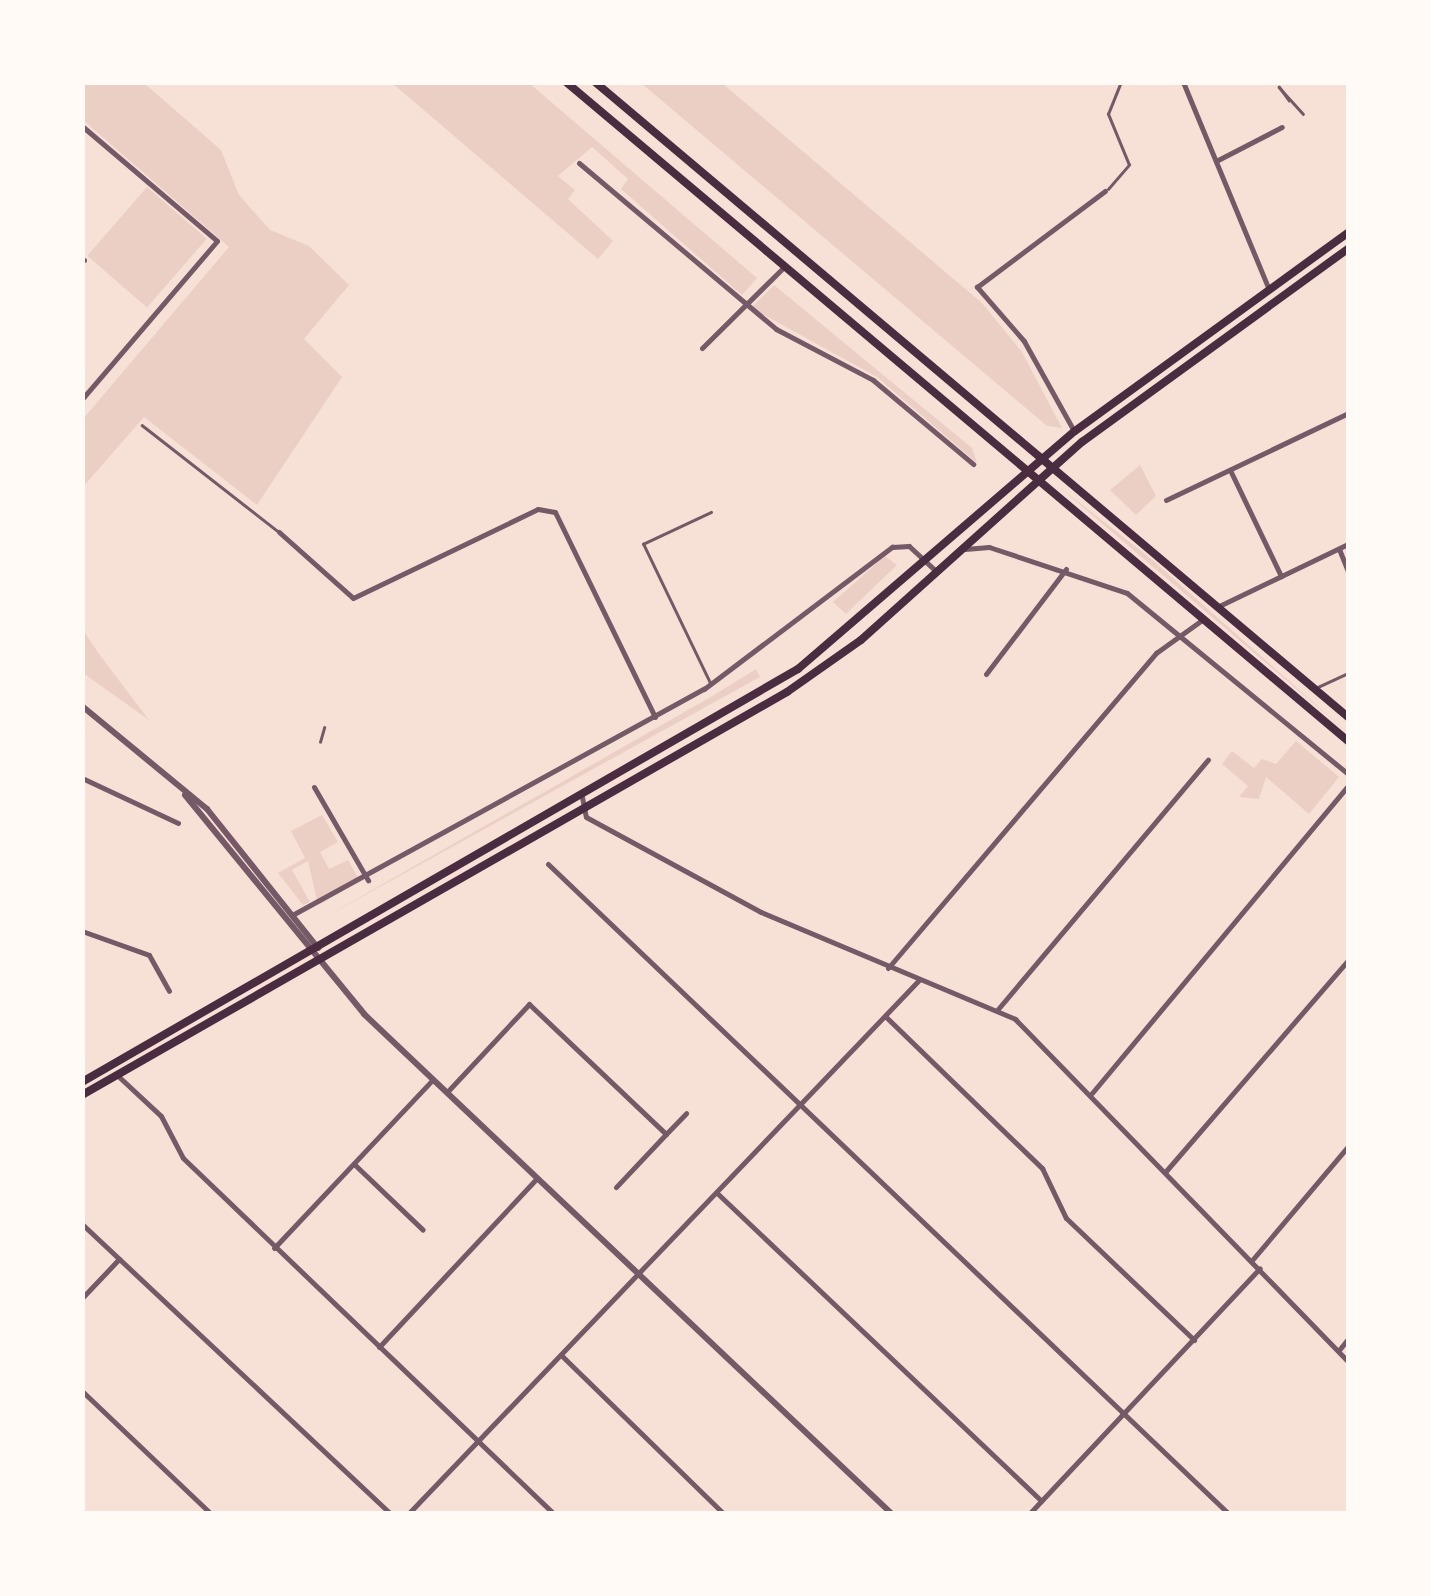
<!DOCTYPE html>
<style>
body{margin:0}
#map{position:relative;width:1431px;height:1596px;overflow:hidden;background:#f7e1d7;font-family:"Nunito Sans",sans-serif}
div>[style]{position:absolute}
[style*='--x']{left:calc(var(--x)*1px);top:calc(var(--y)*1px);width:calc(var(--w)*1px);rotate:calc(var(--a)*1deg)}
.green>*{inset:0;background:#ebcfc5;transform-origin:0 0}
.service>*{height:2.5px;margin:-1.25px;padding:0 1.25px;transform-origin:1.25px;border-radius:1.25px;background:#755966}
.minor>*{height:5px;margin:-2.5px;padding:0 2.5px;transform-origin:2.5px;border-radius:2.5px;background:#755966}
.tertiary>*{height:6px;margin:-3px;padding:0 3px;transform-origin:3px;border-radius:3px;background:#755966}
.secondary>*{height:8px;margin:-4px;padding:0 4px;transform-origin:4px;border-radius:4px;background:#4a2c40}
span{translate:-50% -50%;white-space:nowrap;text-align:center;line-height:1.15;-webkit-text-stroke:8px #fffaf5;paint-order:stroke}
.frame{position:absolute;inset:0;border:85px solid #fffaf5;pointer-events:none}
</style>
<div id="map">
<div class="green">
<i style="clip-path:polygon(83px 82px,144px 83px,221px 150px,239px 195px,270px 230px,309px 246px,349px 285px,304px 339px,342px 377px,257px 505px,144px 417px,83px 487px,83px 419px,229px 247px,83px 120px)"></i>
<i style="clip-path:polygon(392px 83px,529px 83px,757px 278px,742px 295px,621px 189px,628px 179px,592px 147px,558px 176px,575px 190px,568px 199px,613px 241px,598px 259px)"></i>
<i style="clip-path:polygon(641px 83px,722px 83px,982px 303px,1022px 352px,1062px 428px,1047px 426px)"></i>
<i style="left:147px;top:187px;width:79px;height:91px;rotate:41deg"></i>
<i style="clip-path:polygon(774px 285px,972px 448px,977px 463px,877px 377px,759px 312px,753px 306px)"></i>
<i style="clip-path:polygon(1140px 465px,1156px 496px,1136px 515px,1110px 490px)"></i>
<i style="clip-path:polygon(1058px 486px,1149px 557px,1348px 733px,1292px 685px)"></i>
<i style="clip-path:polygon(885px 556px,897px 565px,846px 614px,833px 602px)"></i>
<i style="clip-path:polygon(83px 630px,99px 654px,149px 720px,83px 673px)"></i>
<i style="clip-path:polygon(756px 669px,760px 677px,318px 921px,709px 698px)"></i>
<i style="clip-path:polygon(1296px 741px,1339px 777px,1309px 814px,1266px 777px,1259px 799px,1239px 797px,1248px 786px,1222px 764px,1232px 751px,1254px 768px,1262px 759px,1276px 764px)"></i>
<i style="clip-path:polygon(322px 815px,338px 842px,320px 852px,329px 869px,348px 860px,360px 881px,318px 905px,308px 861px,292px 870px,310px 902px,303px 905px,278px 873px,305px 858px,291px 831px)"></i>
</div>
<div class="service">
<i style="--x:1289;--y:101;--w:17;--a:-126"></i>
<i style="--x:1279;--y:87;--w:36;--a:48"></i>
<i style="--x:1108;--y:189;--w:32;--a:-49"></i>
<i style="--x:1129;--y:165;--w:55;--a:-112.4"></i>
<i style="--x:1108;--y:114;--w:35;--a:-68"></i>
<i style="--x:142;--y:425;--w:174;--a:38"></i>
<i style="--x:710;--y:683;--w:154;--a:-115.7"></i>
<i style="--x:643;--y:544;--w:75;--a:-25.2"></i>
<i style="--x:1318;--y:687;--w:33;--a:-25"></i>
<i style="--x:320;--y:742;--w:15;--a:-74"></i>
</div>
<div class="minor">
<i style="--x:1183;--y:82;--w:222;--a:67.5"></i>
<i style="--x:82;--y:126;--w:177;--a:40.4"></i>
<i style="--x:217;--y:241;--w:208;--a:130.5"></i>
<i style="--x:1216;--y:161;--w:74;--a:-27.3"></i>
<i style="--x:579;--y:163;--w:258;--a:40.1"></i>
<i style="--x:776;--y:329;--w:110;--a:27.7"></i>
<i style="--x:873;--y:380;--w:131;--a:40"></i>
<i style="--x:82;--y:260;--w:2;--a:0"></i>
<i style="--x:702;--y:348;--w:117;--a:-44.7"></i>
<i style="--x:1074;--y:431;--w:103;--a:-119.1"></i>
<i style="--x:1024;--y:341;--w:72;--a:-131"></i>
<i style="--x:977;--y:287;--w:160;--a:-36.9"></i>
<i style="--x:1230;--y:470;--w:118;--a:64.3"></i>
<i style="--x:1166;--y:500;--w:202;--a:-25.5"></i>
<i style="--x:279;--y:532;--w:99;--a:41.7"></i>
<i style="--x:353;--y:598;--w:205;--a:-25.7"></i>
<i style="--x:538;--y:509;--w:17;--a:10"></i>
<i style="--x:555;--y:512;--w:228;--a:64"></i>
<i style="--x:965;--y:549;--w:24;--a:-5"></i>
<i style="--x:989;--y:547;--w:145;--a:18.4"></i>
<i style="--x:1127;--y:593;--w:286;--a:39.3"></i>
<i style="--x:1339;--y:549;--w:24;--a:68"></i>
<i style="--x:1219;--y:606;--w:143;--a:-25.7"></i>
<i style="--x:986;--y:674;--w:132;--a:-52.7"></i>
<i style="--x:82;--y:778;--w:106;--a:25.1"></i>
<i style="--x:314;--y:787;--w:108;--a:59.9"></i>
<i style="--x:582;--y:797;--w:20;--a:79"></i>
<i style="--x:586;--y:817;--w:199;--a:28.5"></i>
<i style="--x:761;--y:912;--w:276;--a:22.8"></i>
<i style="--x:1015;--y:1019;--w:477;--a:45.8"></i>
<i style="--x:548;--y:864;--w:941;--a:43.67"></i>
<i style="--x:294;--y:914;--w:468;--a:-28.8"></i>
<i style="--x:704;--y:689;--w:236;--a:-37.1"></i>
<i style="--x:892;--y:547;--w:17;--a:-3"></i>
<i style="--x:909;--y:546;--w:38;--a:43"></i>
<i style="--x:82;--y:931;--w:71;--a:19.7"></i>
<i style="--x:149;--y:955;--w:41;--a:60.9"></i>
<i style="--x:888;--y:968;--w:414;--a:-49.6"></i>
<i style="--x:1156;--y:653;--w:57;--a:-35.7"></i>
<i style="--x:998;--y:1009;--w:326;--a:-49.9"></i>
<i style="--x:885;--y:1016;--w:219;--a:44.1"></i>
<i style="--x:1042;--y:1168;--w:55;--a:64.4"></i>
<i style="--x:1066;--y:1218;--w:177;--a:43.6"></i>
<i style="--x:117;--y:1075;--w:60;--a:43"></i>
<i style="--x:161;--y:1116;--w:47;--a:62.4"></i>
<i style="--x:183;--y:1158;--w:514;--a:43.82"></i>
<i style="--x:448;--y:1091;--w:119;--a:-47"></i>
<i style="--x:529;--y:1004;--w:189;--a:43.5"></i>
<i style="--x:666;--y:1134;--w:73;--a:133.3"></i>
<i style="--x:1092;--y:1093;--w:400;--a:-50.2"></i>
<i style="--x:666;--y:1134;--w:29;--a:-46"></i>
<i style="--x:354;--y:1164;--w:95;--a:43.7"></i>
<i style="--x:1166;--y:1171;--w:279;--a:-49.2"></i>
<i style="--x:717;--y:1193;--w:447;--a:43.5"></i>
<i style="--x:82;--y:1224;--w:424;--a:43.2"></i>
<i style="--x:274;--y:1248;--w:232;--a:-46.7"></i>
<i style="--x:1253;--y:1259;--w:148;--a:-49.9"></i>
<i style="--x:82;--y:1298;--w:54;--a:-46.5"></i>
<i style="--x:379;--y:1347;--w:231;--a:-46.9"></i>
<i style="--x:1339;--y:1350;--w:14;--a:-51"></i>
<i style="--x:561;--y:1355;--w:228;--a:44.3"></i>
<i style="--x:82;--y:1391;--w:178;--a:43.6"></i>
<i style="--x:408;--y:1514;--w:739;--a:-46.26"></i>
<i style="--x:1029;--y:1514;--w:337;--a:-46.8"></i>
</div>
<div class="tertiary">
<i style="--x:82;--y:706;--w:162;--a:39.5"></i>
<i style="--x:207;--y:809;--w:178;--a:51.4"></i>
<i style="--x:185;--y:795;--w:283;--a:50.7"></i>
<i style="--x:364;--y:1014;--w:727;--a:43.44"></i>
</div>
<div class="secondary">
<i style="--x:566;--y:82;--w:1023;--a:40.12"></i>
<i style="--x:595;--y:82;--w:985;--a:40.14"></i>
<i style="--x:82;--y:1082;--w:827;--a:-29.98"></i>
<i style="--x:798;--y:669;--w:365;--a:-40.7"></i>
<i style="--x:1075;--y:431;--w:337;--a:-36"></i>
<i style="--x:82;--y:1095;--w:812;--a:-29.75"></i>
<i style="--x:787;--y:692;--w:90;--a:-35.1"></i>
<i style="--x:861;--y:640;--w:297;--a:-41.9"></i>
<i style="--x:1082;--y:442;--w:329;--a:-36"></i>
</div>
<div class="frame"></div>
</div>
